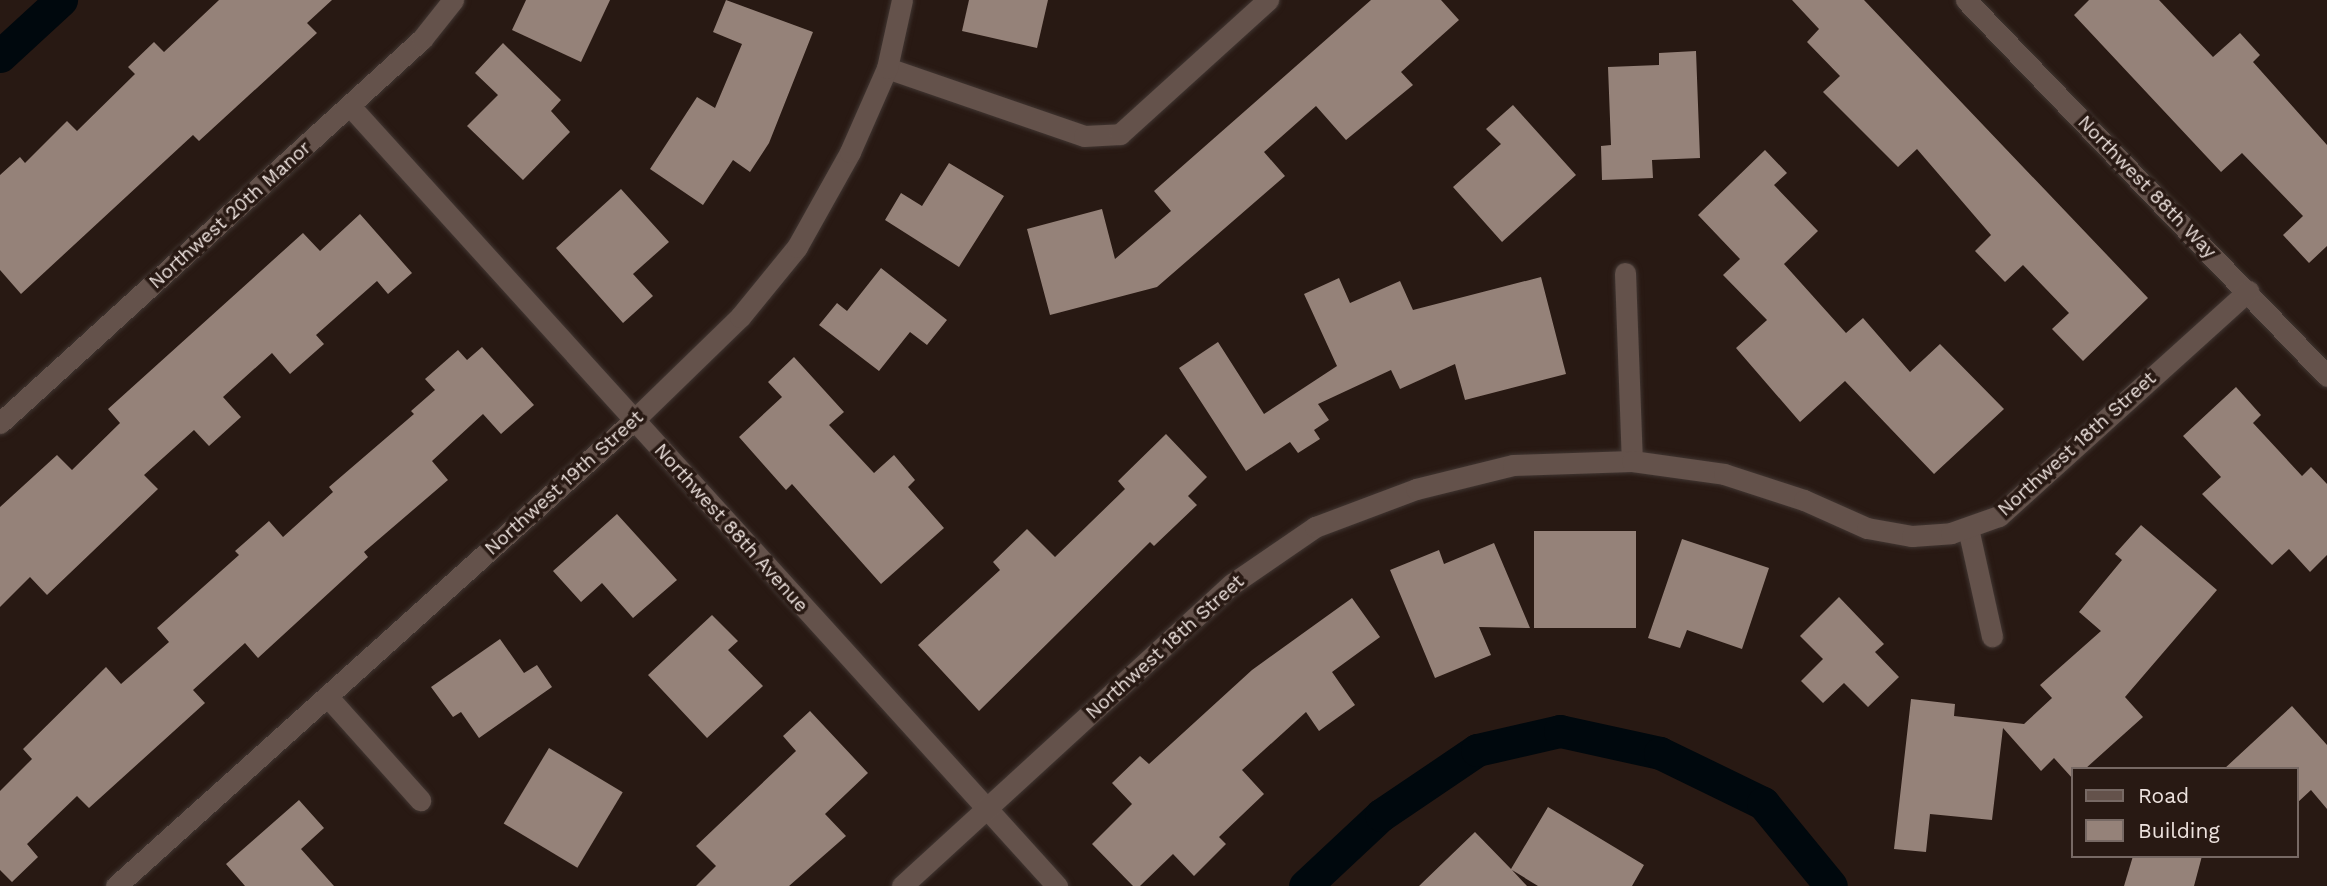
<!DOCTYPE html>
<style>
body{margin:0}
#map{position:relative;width:2327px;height:886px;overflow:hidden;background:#281913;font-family:"Work Sans",sans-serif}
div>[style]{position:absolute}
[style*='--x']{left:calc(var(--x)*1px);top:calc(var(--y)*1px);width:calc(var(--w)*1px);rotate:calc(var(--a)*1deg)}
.canal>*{height:33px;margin:-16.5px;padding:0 16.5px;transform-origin:16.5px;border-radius:16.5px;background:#00080d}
.building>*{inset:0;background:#958279;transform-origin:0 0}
.roads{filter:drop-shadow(0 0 2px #413632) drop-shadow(0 0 2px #413632)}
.minor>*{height:21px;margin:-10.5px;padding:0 10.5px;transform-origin:10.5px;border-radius:10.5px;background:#64524b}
span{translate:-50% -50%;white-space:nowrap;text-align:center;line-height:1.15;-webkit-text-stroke:7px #281913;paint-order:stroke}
.street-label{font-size:19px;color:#ede2de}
.legend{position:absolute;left:2071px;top:767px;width:228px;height:91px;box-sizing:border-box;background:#281913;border:2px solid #776964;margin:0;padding:9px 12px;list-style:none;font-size:21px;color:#ede2de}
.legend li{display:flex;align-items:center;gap:14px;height:35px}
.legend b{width:35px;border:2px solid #776964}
</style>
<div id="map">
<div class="canal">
<i style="--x:0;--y:56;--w:83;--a:-42.6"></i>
<i style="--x:1305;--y:886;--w:104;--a:-43.1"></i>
<i style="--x:1381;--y:815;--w:116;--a:-34.1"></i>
<i style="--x:1477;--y:750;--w:85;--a:-12.9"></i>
<i style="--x:1560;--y:731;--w:102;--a:12.4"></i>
<i style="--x:1660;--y:753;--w:114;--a:25.9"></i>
<i style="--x:1763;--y:803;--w:107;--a:50.7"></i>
</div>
<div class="building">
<i style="clip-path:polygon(219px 0,332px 0,307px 23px,317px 33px,199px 141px,193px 135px,21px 294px,0 270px,0 175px,20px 157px,25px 163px,67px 121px,77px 131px,135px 74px,128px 67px,154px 42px,164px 52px)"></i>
<i style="clip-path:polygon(526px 0,610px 0,581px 62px,512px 30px)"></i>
<i style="clip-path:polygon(726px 0,813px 32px,769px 143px,750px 172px,733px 160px,703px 205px,650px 169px,697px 97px,715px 108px,742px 44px,713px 32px)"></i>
<i style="clip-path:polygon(969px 0,1048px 0,1037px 48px,962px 31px)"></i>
<i style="clip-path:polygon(1371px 0,1441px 0,1459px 20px,1401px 72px,1413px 85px,1346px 140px,1316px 106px,1264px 152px,1285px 176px,1157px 287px,1050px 315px,1027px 229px,1102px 209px,1115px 259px,1171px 211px,1154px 191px)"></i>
<i style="clip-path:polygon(1792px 0,1864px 0,2148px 298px,2083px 361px,2052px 329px,2069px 313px,2023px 265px,2005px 282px,1975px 251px,1991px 235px,1917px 149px,1898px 167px,1823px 92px,1840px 76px,1807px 42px,1819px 29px)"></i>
<i style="clip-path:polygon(2089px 0,2159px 0,2213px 57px,2240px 33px,2260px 55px,2253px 62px,2327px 145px,2327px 246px,2309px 263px,2283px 235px,2303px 216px,2242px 153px,2221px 172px,2074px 15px)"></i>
<i style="clip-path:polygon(503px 43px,561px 100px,551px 111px,570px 132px,523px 180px,467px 126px,498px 95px,475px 73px)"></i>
<i style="clip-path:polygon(1696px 51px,1700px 158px,1652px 160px,1653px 178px,1602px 180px,1601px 146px,1611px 145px,1608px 67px,1659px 65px,1659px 53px)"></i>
<i style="clip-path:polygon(1513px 105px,1576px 175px,1502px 242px,1453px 187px,1501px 144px,1486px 129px)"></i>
<i style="clip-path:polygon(1765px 150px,1787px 173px,1774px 185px,1818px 231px,1784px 264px,1846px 333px,1863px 318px,1910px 372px,1940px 344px,2004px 409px,1934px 474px,1845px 381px,1800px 422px,1736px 348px,1767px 320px,1723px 275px,1740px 259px,1698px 215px)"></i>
<i style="clip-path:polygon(949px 163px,1004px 196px,959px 267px,885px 220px,901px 193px,922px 206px)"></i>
<i style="clip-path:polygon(621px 189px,669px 242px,633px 274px,653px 296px,623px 323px,556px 248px)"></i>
<i style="clip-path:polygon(360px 214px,412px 273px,388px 294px,377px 281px,316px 335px,324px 344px,290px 374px,272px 353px,223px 397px,241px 417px,209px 446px,194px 430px,144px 475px,158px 489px,47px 595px,30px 577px,0 607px,0 507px,57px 455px,72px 470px,120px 423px,108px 409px,303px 233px,320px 251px)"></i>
<i style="clip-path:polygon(881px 268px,947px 320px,927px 345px,910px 332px,879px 371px,819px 325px,837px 303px,847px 311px)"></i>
<i style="clip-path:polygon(1541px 277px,1566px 374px,1465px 400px,1455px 364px,1400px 389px,1391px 370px,1318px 404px,1329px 420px,1314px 430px,1320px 439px,1298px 453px,1290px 442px,1246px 471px,1179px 368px,1218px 342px,1264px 414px,1337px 366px,1304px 294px,1339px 278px,1350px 303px,1400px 281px,1413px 310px)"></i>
<i style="clip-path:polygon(482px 347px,534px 405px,501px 434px,483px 414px,432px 461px,448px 480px,364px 552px,368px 557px,258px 658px,245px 643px,193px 690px,205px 703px,89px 808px,77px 796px,27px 844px,38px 857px,12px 882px,0 870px,0 791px,32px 759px,23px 749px,106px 667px,121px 684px,169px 642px,157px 628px,239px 555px,235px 551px,269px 521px,283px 537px,333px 492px,329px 487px,414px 414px,411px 411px,435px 390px,425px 379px,458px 350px,467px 360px)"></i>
<i style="clip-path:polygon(794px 357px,844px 412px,829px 425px,874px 473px,894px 455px,915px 480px,908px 487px,944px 528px,881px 584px,792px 484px,786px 490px,739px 437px,782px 397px,768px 382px)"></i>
<i style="clip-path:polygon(2236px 387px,2261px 415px,2253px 423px,2302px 476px,2311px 467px,2327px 484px,2327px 555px,2310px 572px,2289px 549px,2272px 565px,2202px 494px,2221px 477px,2183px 436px)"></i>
<i style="clip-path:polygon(1166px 434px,1207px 477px,1188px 496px,1197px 505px,1154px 546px,1150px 542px,979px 711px,918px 645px,1000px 570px,993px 562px,1027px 529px,1055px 557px,1125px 489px,1118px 481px)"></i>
<i style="clip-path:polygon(617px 514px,677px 580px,633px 618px,602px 583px,581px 602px,553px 571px)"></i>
<i style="clip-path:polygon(2141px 525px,2217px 590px,2125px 697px,2143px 717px,2085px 769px,2073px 769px,2073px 779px,2054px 758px,2041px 771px,2003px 728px,1992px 820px,1930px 814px,1926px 852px,1894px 849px,1911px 699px,1955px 704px,1954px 716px,2024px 724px,2052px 698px,2040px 685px,2101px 631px,2079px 612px,2122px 560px,2115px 554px)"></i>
<i style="left:1534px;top:531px;width:102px;height:97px"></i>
<i style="clip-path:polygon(1682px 539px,1769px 568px,1742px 649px,1687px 630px,1680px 648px,1648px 638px)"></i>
<i style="clip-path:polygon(1494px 543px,1530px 628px,1479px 627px,1491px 655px,1435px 678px,1390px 570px,1439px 550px,1444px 564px)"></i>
<i style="clip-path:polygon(1839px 597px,1884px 644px,1875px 652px,1899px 677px,1868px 707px,1844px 683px,1823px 703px,1801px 681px,1823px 659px,1800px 636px)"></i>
<i style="clip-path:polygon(1352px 598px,1380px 637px,1332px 672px,1355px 705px,1319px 731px,1306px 712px,1242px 770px,1264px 794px,1219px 837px,1226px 844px,1194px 876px,1173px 854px,1140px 886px,1133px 886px,1092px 844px,1132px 804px,1112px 783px,1140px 756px,1149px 764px,1252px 670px)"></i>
<i style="clip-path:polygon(712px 615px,738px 641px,728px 650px,763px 686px,707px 738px,648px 675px)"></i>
<i style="clip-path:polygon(500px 639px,524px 673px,537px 665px,552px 687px,479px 738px,461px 712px,453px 717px,431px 687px)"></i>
<i style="clip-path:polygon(2292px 706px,2327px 745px,2327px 809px,2311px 790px,2297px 803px,2297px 769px,2224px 769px)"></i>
<i style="clip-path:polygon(810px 711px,868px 773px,825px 814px,846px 836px,789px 886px,696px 886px,716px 866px,696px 846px,796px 751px,783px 736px)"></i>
<i style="left:549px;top:748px;width:86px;height:88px;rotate:31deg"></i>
<i style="clip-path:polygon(299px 800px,324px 828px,301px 849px,334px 886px,245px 886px,226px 864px)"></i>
<i style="clip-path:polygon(1548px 807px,1644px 865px,1632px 886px,1538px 886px,1512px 870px,1527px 886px,1419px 886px,1475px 832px,1511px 869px)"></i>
<i style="clip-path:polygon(2133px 856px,2202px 856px,2194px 886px,2124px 886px)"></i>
</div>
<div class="roads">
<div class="minor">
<i style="--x:1966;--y:0;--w:521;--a:46.17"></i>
<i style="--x:887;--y:68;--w:208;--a:19"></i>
<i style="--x:1084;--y:136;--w:36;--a:-3"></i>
<i style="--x:1120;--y:134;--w:200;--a:-42.2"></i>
<i style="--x:350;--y:106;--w:1053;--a:47.81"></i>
<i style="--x:1625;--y:273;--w:188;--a:87.9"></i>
<i style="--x:0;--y:423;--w:571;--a:-42.3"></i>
<i style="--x:422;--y:39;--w:50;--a:-51.5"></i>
<i style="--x:1968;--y:528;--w:111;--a:77.5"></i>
<i style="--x:327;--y:696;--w:140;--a:48.2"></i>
<i style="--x:116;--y:886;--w:697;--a:-41.97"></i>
<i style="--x:634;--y:420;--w:148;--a:-44.2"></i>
<i style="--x:740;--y:317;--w:90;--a:-50.8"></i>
<i style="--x:797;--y:247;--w:109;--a:-60.8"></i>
<i style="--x:850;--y:152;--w:92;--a:-66.2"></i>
<i style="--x:887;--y:68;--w:70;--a:-77.6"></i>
<i style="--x:902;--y:886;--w:447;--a:-42.5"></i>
<i style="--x:1232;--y:584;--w:101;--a:-34.5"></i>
<i style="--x:1315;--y:527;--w:108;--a:-20.6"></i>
<i style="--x:1416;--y:489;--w:100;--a:-13.9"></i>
<i style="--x:1513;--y:465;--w:119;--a:-1.9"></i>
<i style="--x:1632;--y:461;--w:93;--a:8"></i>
<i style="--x:1724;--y:474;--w:84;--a:18"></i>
<i style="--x:1804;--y:500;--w:69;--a:24"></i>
<i style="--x:1867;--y:528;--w:46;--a:10.1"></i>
<i style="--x:1912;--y:536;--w:39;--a:-4"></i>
<i style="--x:1951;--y:533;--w:51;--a:-19.5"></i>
<i style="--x:1999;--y:516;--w:336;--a:-42.1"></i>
</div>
</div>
<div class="street-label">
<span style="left:2147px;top:187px;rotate:46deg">Northwest 88th Way</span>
<span style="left:230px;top:215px;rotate:-42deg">Northwest 20th Manor</span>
<span style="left:2077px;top:444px;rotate:-42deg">Northwest 18th Street</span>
<span style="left:564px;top:483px;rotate:-42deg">Northwest 19th Street</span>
<span style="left:731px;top:528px;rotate:48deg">Northwest 88th Avenue</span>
<span style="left:1165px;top:647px;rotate:-42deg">Northwest 18th Street</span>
</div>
<ul class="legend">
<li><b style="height:9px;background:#64524b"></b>Road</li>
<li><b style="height:19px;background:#958279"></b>Building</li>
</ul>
</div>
